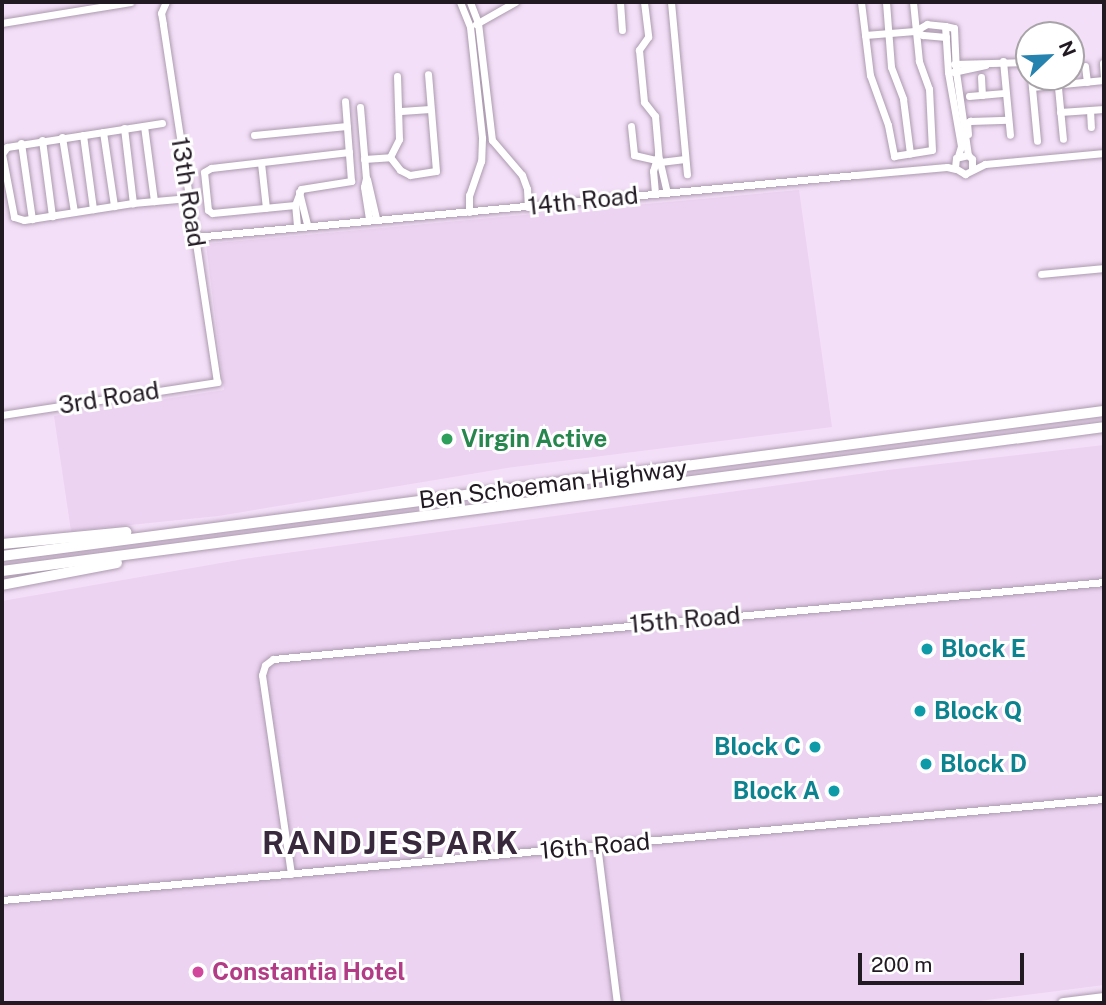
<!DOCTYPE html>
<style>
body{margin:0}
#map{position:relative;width:1106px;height:1005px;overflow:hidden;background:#f3dff7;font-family:"Public Sans",sans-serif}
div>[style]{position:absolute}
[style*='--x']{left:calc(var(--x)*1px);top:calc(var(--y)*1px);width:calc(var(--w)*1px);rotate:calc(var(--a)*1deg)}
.built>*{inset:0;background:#ecd3f1}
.roads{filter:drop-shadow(0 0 2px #ac9ab0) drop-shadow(0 0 2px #ac9ab0)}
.minor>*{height:7px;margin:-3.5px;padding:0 3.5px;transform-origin:3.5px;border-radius:3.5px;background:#fff}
.major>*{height:10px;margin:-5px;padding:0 5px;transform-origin:5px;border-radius:5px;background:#fff}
.highway>*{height:10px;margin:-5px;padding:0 5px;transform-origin:5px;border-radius:5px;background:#fff}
.dots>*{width:19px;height:19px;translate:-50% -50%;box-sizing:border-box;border:4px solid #fff;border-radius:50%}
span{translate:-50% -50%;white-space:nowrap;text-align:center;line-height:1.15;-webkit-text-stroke:6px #fff;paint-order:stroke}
.street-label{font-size:24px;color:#221a23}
.leisure-label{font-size:24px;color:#27864d;font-weight:700}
.left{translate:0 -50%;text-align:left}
.culture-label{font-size:24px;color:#0d838f;font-weight:700}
.right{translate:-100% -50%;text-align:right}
.hotel-label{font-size:24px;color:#b23c85;font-weight:700}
.district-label{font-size:32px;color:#39293c;font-weight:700;letter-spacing:2px}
.frame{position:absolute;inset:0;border:4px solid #221a23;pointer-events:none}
.north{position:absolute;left:1015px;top:21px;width:70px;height:70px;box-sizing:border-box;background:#fff;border:2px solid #a7a3a7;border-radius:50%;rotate:67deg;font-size:19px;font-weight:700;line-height:28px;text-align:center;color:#221a23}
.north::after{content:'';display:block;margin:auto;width:24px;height:32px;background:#2682af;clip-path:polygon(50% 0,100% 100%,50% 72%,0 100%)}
.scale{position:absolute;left:858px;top:953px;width:166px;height:32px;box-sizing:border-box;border:4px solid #221a23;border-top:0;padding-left:9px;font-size:21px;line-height:24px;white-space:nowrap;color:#221a23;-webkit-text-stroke:5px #fff;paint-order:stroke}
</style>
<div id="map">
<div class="built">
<i style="clip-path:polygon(799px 190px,832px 427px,507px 468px,218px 516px,71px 531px,54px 416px,224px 390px,206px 244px)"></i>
<i style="clip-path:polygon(1104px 445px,1104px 985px,963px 1003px,2px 1003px,2px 601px,244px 559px,888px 470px)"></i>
</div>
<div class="roads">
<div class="minor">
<i style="--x:460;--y:2;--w:27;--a:68"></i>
<i style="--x:470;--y:27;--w:112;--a:83.8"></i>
<i style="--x:482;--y:138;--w:23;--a:92"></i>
<i style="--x:481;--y:161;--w:36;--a:109"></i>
<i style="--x:469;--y:195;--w:17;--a:90"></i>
<i style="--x:470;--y:2;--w:22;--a:69"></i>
<i style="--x:478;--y:23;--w:118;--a:83.2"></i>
<i style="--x:492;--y:140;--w:46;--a:49.4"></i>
<i style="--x:522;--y:175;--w:15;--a:70"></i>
<i style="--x:527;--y:189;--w:18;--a:87"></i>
<i style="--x:620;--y:2;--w:28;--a:86"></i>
<i style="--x:644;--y:2;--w:35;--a:83"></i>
<i style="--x:648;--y:37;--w:16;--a:125"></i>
<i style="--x:639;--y:50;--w:52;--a:84.5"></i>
<i style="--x:644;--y:102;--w:18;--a:52"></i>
<i style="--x:655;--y:116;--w:38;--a:85"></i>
<i style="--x:658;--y:154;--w:39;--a:77"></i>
<i style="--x:671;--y:2;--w:173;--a:84.7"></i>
<i style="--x:861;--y:2;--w:74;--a:83"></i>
<i style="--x:870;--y:75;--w:53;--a:70.2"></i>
<i style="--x:888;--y:125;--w:32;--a:79"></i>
<i style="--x:894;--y:156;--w:38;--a:-9"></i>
<i style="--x:932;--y:150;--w:61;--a:-92.8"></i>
<i style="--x:929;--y:89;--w:30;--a:-110"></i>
<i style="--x:919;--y:61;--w:59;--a:-95.8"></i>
<i style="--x:886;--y:2;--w:65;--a:85.6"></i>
<i style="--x:891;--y:67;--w:34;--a:69"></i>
<i style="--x:903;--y:99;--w:55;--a:82.7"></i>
<i style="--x:2;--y:23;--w:130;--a:-9.3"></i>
<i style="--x:476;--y:24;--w:45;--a:-29.4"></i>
<i style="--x:945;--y:26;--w:18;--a:-174"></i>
<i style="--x:927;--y:24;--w:14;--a:150"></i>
<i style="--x:915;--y:31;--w:9;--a:27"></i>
<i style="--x:923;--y:35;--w:23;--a:5"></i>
<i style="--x:865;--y:35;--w:50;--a:-4.6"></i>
<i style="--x:1003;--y:61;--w:74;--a:84.6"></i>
<i style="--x:1103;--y:63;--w:16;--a:86"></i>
<i style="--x:954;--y:64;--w:75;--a:-1.5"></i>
<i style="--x:1085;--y:66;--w:16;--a:83"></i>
<i style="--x:953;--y:72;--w:33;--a:-12"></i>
<i style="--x:981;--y:77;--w:18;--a:87"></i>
<i style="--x:1031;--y:77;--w:64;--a:84.6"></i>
<i style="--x:1057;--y:77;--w:62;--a:84.5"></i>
<i style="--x:1032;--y:87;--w:72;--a:-5.6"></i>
<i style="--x:969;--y:96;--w:36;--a:-5"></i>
<i style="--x:360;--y:107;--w:71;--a:85.2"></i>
<i style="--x:366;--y:178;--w:9;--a:103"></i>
<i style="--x:364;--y:187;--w:32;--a:81"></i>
<i style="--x:1090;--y:110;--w:17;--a:87"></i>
<i style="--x:401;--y:111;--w:29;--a:-4"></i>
<i style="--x:1060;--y:112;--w:44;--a:-3.9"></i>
<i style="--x:162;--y:123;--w:157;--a:171.2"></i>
<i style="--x:7;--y:147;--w:9;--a:126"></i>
<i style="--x:2;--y:154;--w:64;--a:79.2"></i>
<i style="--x:14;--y:217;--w:10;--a:17"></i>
<i style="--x:24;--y:220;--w:110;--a:-8.9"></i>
<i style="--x:133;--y:203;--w:56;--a:-5.1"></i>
<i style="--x:144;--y:126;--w:76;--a:82.4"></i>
<i style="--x:631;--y:126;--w:29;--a:84"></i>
<i style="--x:634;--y:155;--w:23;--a:13"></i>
<i style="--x:124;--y:128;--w:76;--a:83.2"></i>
<i style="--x:103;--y:132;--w:75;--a:81.5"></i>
<i style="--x:968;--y:134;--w:11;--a:-95"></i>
<i style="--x:967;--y:123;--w:4;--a:-34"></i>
<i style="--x:970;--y:121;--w:38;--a:-2"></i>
<i style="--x:83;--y:135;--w:75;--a:82.3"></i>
<i style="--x:254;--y:135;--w:93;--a:-5.5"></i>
<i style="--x:62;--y:137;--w:76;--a:80.9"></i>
<i style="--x:42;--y:140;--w:77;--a:82.5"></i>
<i style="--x:21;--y:143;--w:77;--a:81.8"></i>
<i style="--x:958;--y:156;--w:10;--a:-73"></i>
<i style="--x:961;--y:146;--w:75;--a:-100"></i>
<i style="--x:948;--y:72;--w:46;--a:-93.7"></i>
<i style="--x:945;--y:26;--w:9;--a:13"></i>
<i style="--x:954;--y:28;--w:44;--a:87.4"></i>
<i style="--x:956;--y:72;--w:84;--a:81.8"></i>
<i style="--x:390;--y:157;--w:20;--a:-63"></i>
<i style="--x:399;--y:139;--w:63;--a:-91.8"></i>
<i style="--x:364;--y:159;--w:26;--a:-4"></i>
<i style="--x:390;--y:157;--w:16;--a:52"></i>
<i style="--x:400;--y:170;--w:11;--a:27"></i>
<i style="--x:410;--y:175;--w:26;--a:-9"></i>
<i style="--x:436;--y:171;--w:97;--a:-94.7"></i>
<i style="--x:660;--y:162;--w:25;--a:-7"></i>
<i style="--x:261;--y:163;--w:45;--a:83.7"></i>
<i style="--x:972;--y:169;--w:10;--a:-90"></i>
<i style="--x:972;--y:159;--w:6;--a:-135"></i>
<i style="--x:968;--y:155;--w:12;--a:166"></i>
<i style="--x:956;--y:158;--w:10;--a:96"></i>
<i style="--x:955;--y:168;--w:12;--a:31"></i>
<i style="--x:965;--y:174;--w:22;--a:-27"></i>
<i style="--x:985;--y:164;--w:120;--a:-5.3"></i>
<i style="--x:367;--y:179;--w:40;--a:77"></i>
<i style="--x:299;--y:192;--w:34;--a:76"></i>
<i style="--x:655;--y:193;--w:22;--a:-95"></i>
<i style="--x:653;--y:171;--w:14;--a:-73"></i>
<i style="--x:295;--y:205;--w:83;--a:174.5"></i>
<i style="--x:212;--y:213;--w:5;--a:-143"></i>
<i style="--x:208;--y:210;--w:38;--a:-96"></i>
<i style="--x:204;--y:172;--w:8;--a:-30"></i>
<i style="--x:211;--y:168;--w:139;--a:-6.6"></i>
<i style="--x:297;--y:226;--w:21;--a:-95"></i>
<i style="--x:295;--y:205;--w:17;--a:-69"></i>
<i style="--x:301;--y:189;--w:51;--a:-9.1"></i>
<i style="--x:351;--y:181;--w:80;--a:-94.3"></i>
<i style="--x:195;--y:237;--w:664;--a:-5.36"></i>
<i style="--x:856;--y:175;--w:91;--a:-5"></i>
<i style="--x:947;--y:167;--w:9;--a:13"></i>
<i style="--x:1041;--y:274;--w:63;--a:-5.4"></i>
<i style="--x:2;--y:415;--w:218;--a:-8.7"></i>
<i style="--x:217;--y:382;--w:362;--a:-98.6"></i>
<i style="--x:163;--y:24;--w:11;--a:-100"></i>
<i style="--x:161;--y:13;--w:12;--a:-66"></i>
<i style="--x:597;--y:845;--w:159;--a:82.8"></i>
<i style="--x:291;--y:874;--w:201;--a:-98.3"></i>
<i style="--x:262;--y:675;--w:10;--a:-73"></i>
<i style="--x:265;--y:665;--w:10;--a:-37"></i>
<i style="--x:273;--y:659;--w:835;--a:-5.29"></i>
<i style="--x:2;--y:900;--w:1107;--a:-5.24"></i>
</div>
<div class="major">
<i style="--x:1063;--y:1003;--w:41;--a:-7"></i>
</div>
<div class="highway">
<i style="--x:2;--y:544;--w:125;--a:-5.5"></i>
<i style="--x:2;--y:556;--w:1111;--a:-7.5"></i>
<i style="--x:2;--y:571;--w:1111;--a:-7.44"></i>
<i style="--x:2;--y:585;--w:117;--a:-10.8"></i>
</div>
</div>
<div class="dots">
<i style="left:447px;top:439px;background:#2e9e5b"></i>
<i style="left:927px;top:649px;background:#0f9aa8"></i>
<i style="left:920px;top:711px;background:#0f9aa8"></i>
<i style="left:815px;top:747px;background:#0f9aa8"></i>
<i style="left:926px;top:764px;background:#0f9aa8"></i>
<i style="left:834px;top:791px;background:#0f9aa8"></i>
<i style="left:198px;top:972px;background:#d1479c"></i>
</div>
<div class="street-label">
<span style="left:188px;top:192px;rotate:81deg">13th Road</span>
<span style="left:583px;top:201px;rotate:-6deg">14th Road</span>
<span style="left:109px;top:398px;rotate:-9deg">3rd Road</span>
<span style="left:553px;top:484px;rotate:-7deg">Ben Schoeman Highway</span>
<span style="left:685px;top:620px;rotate:-5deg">15th Road</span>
<span style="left:595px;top:846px;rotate:-5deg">16th Road</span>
</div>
<div class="leisure-label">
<span class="left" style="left:461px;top:439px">Virgin Active</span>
</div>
<div class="culture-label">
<span class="left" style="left:941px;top:649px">Block E</span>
<span class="left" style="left:934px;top:711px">Block Q</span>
<span class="right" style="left:801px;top:747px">Block C</span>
<span class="left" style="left:940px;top:764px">Block D</span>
<span class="right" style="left:820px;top:791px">Block A</span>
</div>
<div class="hotel-label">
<span class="left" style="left:212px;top:972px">Constantia Hotel</span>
</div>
<div class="district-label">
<span style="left:391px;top:843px">RANDJESPARK</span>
</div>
<div class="frame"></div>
<div class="north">N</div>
<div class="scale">200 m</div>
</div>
